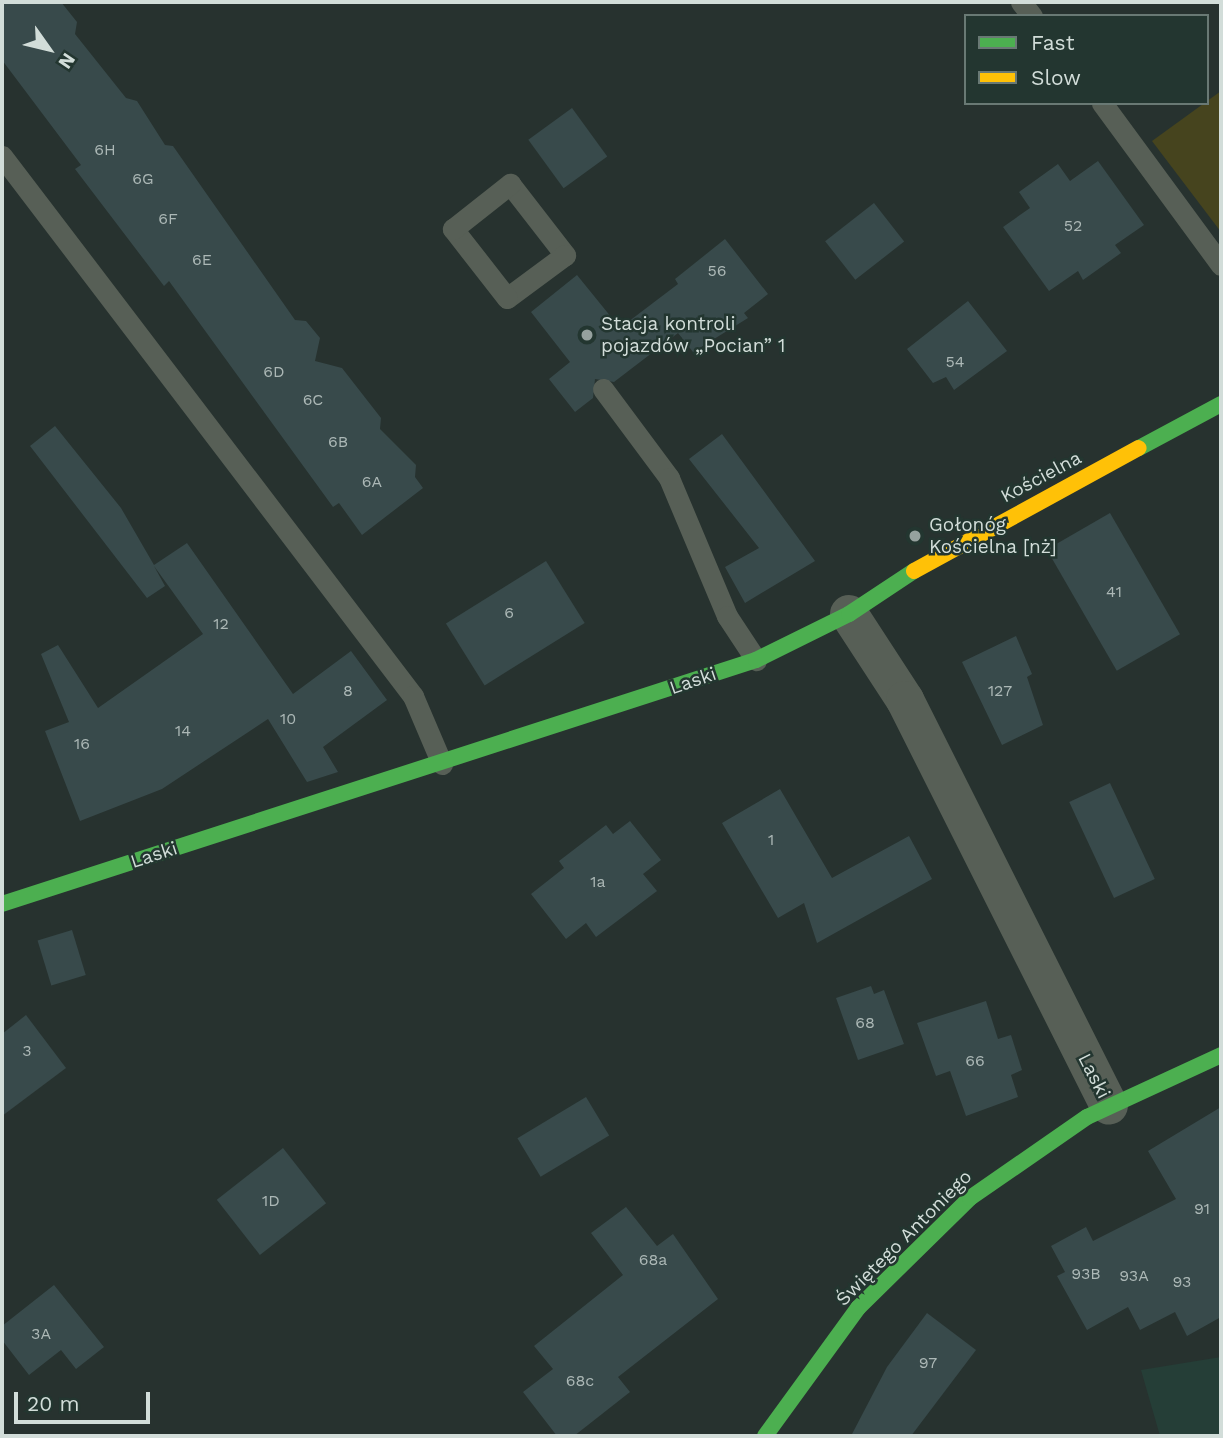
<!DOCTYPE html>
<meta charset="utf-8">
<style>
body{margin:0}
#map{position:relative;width:1223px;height:1438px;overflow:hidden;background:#27322f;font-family:"Work Sans",sans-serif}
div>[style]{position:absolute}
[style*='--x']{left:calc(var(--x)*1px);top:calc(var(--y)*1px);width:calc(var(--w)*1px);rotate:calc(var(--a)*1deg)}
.built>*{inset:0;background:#253e37}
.green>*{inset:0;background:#46441e}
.building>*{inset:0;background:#384a4b;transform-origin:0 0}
.lane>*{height:21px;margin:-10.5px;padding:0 10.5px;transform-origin:10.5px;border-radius:10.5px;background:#575f56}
.street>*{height:38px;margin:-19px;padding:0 19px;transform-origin:19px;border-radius:19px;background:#575f56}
.fast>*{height:16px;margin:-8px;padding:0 8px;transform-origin:8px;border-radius:8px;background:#4caf50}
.slow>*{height:16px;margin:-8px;padding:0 8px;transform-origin:8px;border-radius:8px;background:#ffc107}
.dots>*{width:19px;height:19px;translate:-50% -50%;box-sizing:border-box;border:4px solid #233630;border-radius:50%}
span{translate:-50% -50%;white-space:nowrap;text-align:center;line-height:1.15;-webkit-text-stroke:5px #233630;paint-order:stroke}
.number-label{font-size:16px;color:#acb8b6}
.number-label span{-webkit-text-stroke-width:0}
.poi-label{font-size:19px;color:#d2ddd9}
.left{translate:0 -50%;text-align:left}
.street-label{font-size:19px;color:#d2ddd9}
.frame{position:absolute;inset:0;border:4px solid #d2ddd9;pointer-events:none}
.legend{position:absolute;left:964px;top:14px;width:245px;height:91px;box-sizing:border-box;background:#233630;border:2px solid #697974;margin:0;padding:9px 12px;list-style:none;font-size:21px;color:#d2ddd9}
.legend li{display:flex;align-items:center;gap:14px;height:35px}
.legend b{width:35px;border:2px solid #697974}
.north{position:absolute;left:14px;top:14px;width:70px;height:70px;-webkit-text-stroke:5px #233630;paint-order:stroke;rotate:124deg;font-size:19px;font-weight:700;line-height:28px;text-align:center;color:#d2ddd9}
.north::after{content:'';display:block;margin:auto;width:24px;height:32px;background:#d2ddd9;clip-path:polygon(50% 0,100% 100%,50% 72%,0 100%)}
.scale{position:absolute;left:14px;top:1392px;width:136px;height:32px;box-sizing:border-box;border:4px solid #d2ddd9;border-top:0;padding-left:9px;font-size:21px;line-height:24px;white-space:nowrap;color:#d2ddd9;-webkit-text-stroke:5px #233630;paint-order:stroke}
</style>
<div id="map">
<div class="built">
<i style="clip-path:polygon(1221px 1357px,1221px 1436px,1160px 1436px,1141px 1370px)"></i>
</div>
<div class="green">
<i style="clip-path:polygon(1221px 91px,1221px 232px,1152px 141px)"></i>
</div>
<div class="building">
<i style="clip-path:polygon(2px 2px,61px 2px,77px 22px,75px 34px,126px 98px,137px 101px,165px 145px,173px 146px,295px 320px,306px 321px,320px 338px,315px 361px,342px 368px,381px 418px,380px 429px,416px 465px,415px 477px,423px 488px,362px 535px,339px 503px,333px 507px,169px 281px,164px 286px,75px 169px,81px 165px,2px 60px)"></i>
<i style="left:572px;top:108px;width:60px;height:54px;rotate:54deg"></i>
<i style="clip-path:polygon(1098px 161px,1144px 225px,1115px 245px,1121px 253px,1083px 280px,1078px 271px,1049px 291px,1003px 227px,1030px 208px,1019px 192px,1058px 164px,1070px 181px)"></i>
<i style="left:874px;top:203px;width:49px;height:62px;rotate:52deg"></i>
<i style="clip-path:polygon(725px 239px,768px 294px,744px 313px,748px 318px,693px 352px,678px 333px,614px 382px,595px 379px,593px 398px,575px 412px,549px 379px,570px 362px,531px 312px,577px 275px,620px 328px,678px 284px,675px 279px)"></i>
<i style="clip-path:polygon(968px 301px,1007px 351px,954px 390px,946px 377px,933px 383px,907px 349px)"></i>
<i style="clip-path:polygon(55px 426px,121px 508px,154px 565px,187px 543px,293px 694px,351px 651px,387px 700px,323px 747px,338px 772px,307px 782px,268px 719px,162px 789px,80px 821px,45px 731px,69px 722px,41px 654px,58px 645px,98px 708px,203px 634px,154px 566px,165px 586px,147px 598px,30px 446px)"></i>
<i style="clip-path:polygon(722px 434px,815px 561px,745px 603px,725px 567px,759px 548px,689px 459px)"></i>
<i style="left:1110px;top:513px;width:140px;height:73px;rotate:60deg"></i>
<i style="left:546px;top:561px;width:73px;height:118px;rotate:58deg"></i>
<i style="clip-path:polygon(1016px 636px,1032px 674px,1027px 677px,1043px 725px,1002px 745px,962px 662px)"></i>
<i style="left:1110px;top:783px;width:106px;height:45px;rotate:65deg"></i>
<i style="clip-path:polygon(780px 789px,832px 878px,909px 836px,932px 879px,817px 943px,804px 903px,778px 918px,722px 823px)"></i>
<i style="clip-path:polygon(630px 821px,661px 860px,643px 874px,657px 891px,596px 937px,586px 923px,566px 939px,531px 894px,564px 868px,559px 861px,606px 825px,613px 834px)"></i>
<i style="left:72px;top:930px;width:47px;height:36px;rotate:73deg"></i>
<i style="clip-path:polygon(871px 986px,874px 994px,884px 990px,904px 1044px,858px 1060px,836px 998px)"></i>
<i style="clip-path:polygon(986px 1001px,998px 1039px,1011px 1035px,1022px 1070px,1011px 1075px,1018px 1097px,966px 1116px,950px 1071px,936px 1076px,917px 1023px)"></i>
<i style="clip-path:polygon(26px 1015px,66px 1068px,2px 1116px,2px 1034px)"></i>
<i style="left:586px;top:1097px;width:45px;height:80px;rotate:59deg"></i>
<i style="clip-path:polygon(1221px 1107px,1221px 1317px,1187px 1336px,1175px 1312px,1140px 1330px,1128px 1307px,1087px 1330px,1057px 1276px,1065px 1272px,1051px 1246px,1086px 1227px,1093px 1241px,1176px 1199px,1148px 1151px)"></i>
<i style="left:283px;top:1148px;width:70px;height:84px;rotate:52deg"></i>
<i style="clip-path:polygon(626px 1207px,657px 1246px,673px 1234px,718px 1299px,618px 1377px,630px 1392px,574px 1436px,557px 1436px,523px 1392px,553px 1369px,534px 1346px,623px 1275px,591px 1233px)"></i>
<i style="clip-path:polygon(54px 1285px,104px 1347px,76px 1369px,61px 1350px,29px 1375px,2px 1340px,2px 1326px)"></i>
<i style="clip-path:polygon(927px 1313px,976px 1350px,911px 1436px,851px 1436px,887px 1367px)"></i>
</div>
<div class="lane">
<i style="--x:1021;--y:2;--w:18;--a:52"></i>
<i style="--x:1102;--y:103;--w:201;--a:53.7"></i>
<i style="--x:2;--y:156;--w:679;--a:52.72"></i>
<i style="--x:413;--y:696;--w:74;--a:66.9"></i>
<i style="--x:510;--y:184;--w:90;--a:52.2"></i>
<i style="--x:565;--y:255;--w:72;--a:143.4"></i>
<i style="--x:507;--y:298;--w:88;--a:-128"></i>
<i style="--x:453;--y:229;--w:73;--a:-38.3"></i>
<i style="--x:603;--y:389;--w:111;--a:53.4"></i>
<i style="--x:669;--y:478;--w:150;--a:67.2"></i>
<i style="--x:727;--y:616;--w:53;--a:56.6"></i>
</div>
<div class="street">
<i style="--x:849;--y:614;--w:103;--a:56.9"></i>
<i style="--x:905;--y:700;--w:454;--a:63.3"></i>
</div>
<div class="fast">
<i style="--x:1139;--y:448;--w:93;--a:-28.2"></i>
<i style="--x:2;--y:904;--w:792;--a:-17.93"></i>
<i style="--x:756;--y:660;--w:104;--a:-26.3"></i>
<i style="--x:849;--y:614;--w:78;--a:-33.5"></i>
<i style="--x:765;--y:1436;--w:158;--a:-54"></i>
<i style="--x:858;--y:1308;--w:157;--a:-44.5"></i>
<i style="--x:970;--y:1198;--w:142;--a:-34.7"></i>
<i style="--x:1087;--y:1117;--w:148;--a:-24.8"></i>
</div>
<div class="slow">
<i style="--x:914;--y:571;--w:256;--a:-28.7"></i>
</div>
<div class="dots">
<i style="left:587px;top:335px;background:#96a19e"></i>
<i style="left:915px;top:536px;background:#96a19e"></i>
</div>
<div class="number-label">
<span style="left:105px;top:150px">6H</span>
<span style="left:143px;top:179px">6G</span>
<span style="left:168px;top:219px">6F</span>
<span style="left:1073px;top:226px">52</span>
<span style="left:202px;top:260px">6E</span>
<span style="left:717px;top:271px">56</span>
<span style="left:955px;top:362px">54</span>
<span style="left:274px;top:372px">6D</span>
<span style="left:313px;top:400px">6C</span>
<span style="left:338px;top:442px">6B</span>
<span style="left:372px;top:482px">6A</span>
<span style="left:1114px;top:592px">41</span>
<span style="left:509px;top:613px">6</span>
<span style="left:221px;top:624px">12</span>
<span style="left:348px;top:691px">8</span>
<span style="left:1000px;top:691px">127</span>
<span style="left:288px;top:719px">10</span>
<span style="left:183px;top:731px">14</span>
<span style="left:82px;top:744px">16</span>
<span style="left:771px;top:840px">1</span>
<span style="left:598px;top:882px">1a</span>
<span style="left:865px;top:1023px">68</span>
<span style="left:27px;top:1051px">3</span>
<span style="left:975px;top:1061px">66</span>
<span style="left:271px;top:1201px">1D</span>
<span style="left:1202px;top:1209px">91</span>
<span style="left:653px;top:1260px">68a</span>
<span style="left:1086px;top:1274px">93B</span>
<span style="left:1134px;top:1276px">93A</span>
<span style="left:1182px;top:1282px">93</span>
<span style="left:41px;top:1334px">3A</span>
<span style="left:928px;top:1363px">97</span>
<span style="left:580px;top:1381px">68c</span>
</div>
<div class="poi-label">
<span class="left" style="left:601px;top:335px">Stacja kontroli<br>pojazdów „Pocian” 1</span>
<span class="left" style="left:929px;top:536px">Gołonóg<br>Kościelna [nż]</span>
</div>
<div class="street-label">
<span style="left:1041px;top:477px;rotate:-28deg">Kościelna</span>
<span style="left:693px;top:681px;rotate:-19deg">Laski</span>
<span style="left:154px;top:855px;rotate:-18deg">Laski</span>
<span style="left:1094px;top:1076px;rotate:63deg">Laski</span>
<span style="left:904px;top:1238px;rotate:-45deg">Świętego Antoniego</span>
</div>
<div class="frame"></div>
<ul class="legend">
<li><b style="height:9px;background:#4caf50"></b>Fast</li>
<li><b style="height:9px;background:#ffc107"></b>Slow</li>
</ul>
<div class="north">N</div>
<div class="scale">20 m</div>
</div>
